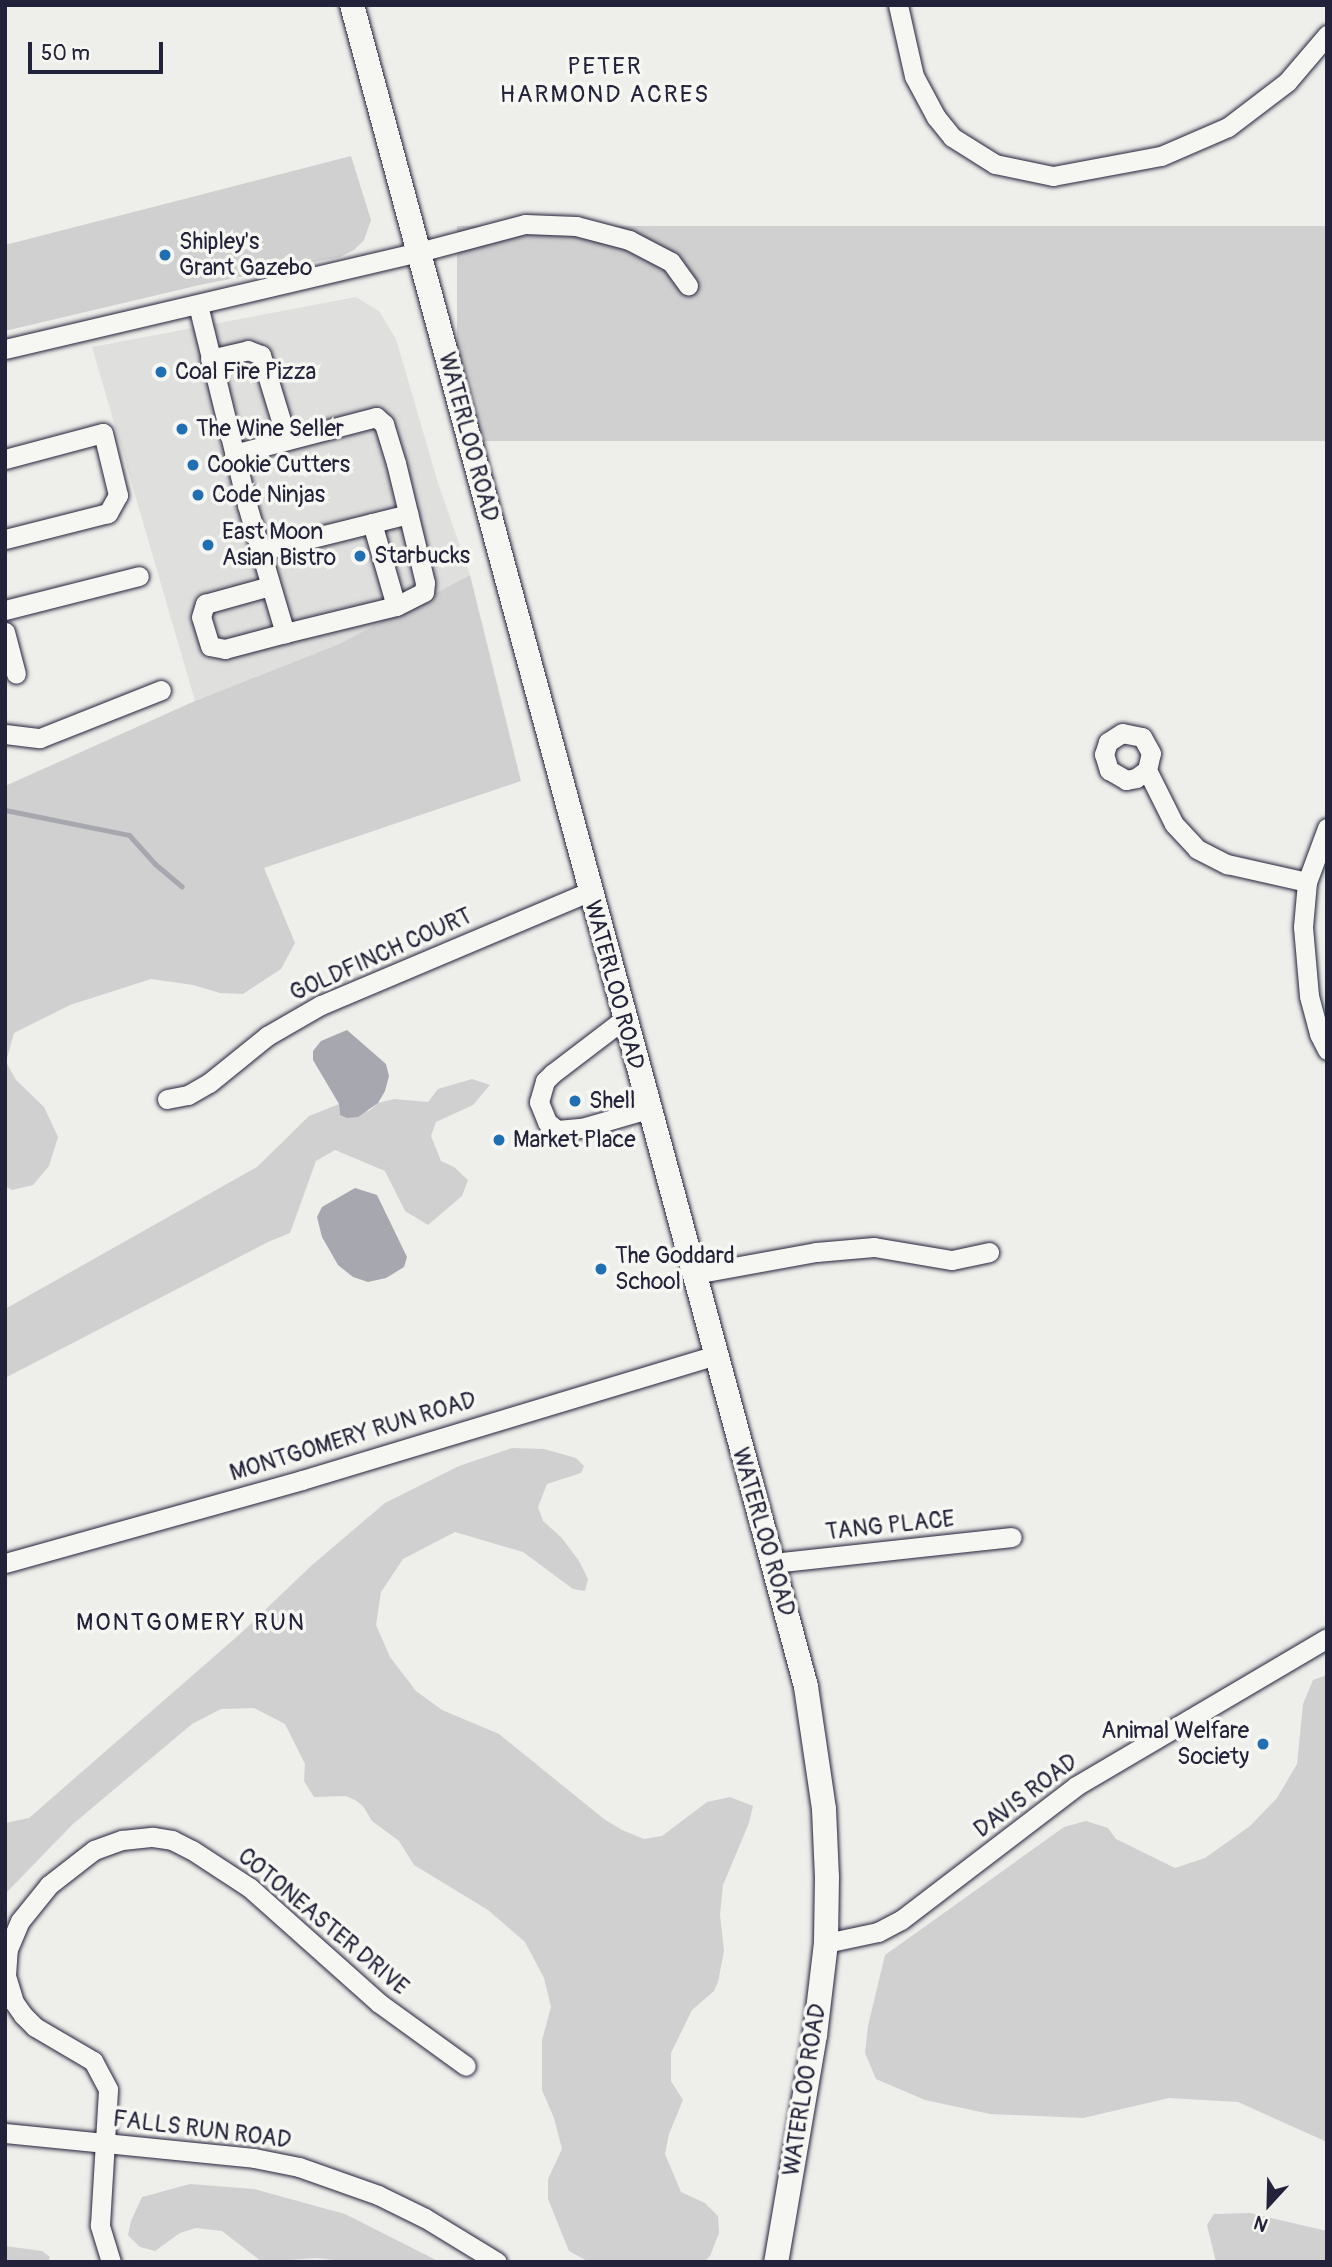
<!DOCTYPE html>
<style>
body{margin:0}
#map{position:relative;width:1332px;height:2267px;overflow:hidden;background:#eeeeeb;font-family:Pangolin,sans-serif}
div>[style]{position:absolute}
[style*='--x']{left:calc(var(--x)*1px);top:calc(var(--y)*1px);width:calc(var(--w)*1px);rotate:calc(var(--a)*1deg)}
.built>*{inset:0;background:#dfdfde}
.green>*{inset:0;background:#d0d0d1;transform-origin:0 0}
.water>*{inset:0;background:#a7a7af}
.stream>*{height:5px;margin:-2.5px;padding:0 2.5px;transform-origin:2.5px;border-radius:2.5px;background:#a7a7af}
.roads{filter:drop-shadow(0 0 2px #22223b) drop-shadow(0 0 2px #22223b)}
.minor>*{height:19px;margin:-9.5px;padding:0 9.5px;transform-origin:9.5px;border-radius:9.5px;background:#f6f6f2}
.major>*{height:24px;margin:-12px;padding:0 12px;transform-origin:12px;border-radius:12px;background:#f6f6f2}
.dots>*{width:19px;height:19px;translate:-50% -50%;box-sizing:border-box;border:4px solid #f6f6f2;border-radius:50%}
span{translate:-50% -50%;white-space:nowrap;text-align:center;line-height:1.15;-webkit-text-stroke:7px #f6f6f2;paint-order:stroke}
.poi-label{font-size:23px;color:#22223b}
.left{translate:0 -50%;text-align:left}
.right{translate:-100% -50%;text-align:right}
.street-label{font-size:23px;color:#22223b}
.neighbourhood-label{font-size:24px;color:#22223b;letter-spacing:2px}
.frame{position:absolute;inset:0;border:7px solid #22223b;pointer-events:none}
.north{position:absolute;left:1234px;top:2169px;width:70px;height:70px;-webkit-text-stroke:5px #f6f6f2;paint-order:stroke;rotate:202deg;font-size:19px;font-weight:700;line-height:28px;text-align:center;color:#22223b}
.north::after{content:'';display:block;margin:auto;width:24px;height:32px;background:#22223b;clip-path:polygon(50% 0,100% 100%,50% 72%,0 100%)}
.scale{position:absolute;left:28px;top:42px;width:135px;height:32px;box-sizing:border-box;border:4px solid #22223b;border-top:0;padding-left:9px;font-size:21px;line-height:24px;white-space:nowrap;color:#22223b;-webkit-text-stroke:5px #f6f6f2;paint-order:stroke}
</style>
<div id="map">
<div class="built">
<i style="clip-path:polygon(356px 297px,379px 311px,396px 339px,438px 483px,470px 575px,339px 644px,195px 701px,92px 347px)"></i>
</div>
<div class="green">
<i style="clip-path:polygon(351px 156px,371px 220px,364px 240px,354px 250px,340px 257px,204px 284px,5px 331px,5px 245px)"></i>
<i style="left:1327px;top:226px;width:215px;height:870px;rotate:90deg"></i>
<i style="clip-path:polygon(470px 575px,521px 781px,264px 868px,295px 943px,281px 969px,243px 994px,220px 993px,193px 985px,151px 979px,70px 1005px,14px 1033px,6px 1062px,16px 1080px,44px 1107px,58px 1137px,49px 1166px,33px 1185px,12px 1190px,5px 1186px,5px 786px,195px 701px,339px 644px)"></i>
<i style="clip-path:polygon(472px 1079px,490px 1085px,473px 1105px,436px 1122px,431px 1136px,441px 1161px,454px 1167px,468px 1180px,462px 1196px,428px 1225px,405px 1211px,385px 1171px,335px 1150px,316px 1161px,290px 1233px,268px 1242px,5px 1378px,5px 1309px,257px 1167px,309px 1116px,339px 1104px,340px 1115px,369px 1111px,378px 1103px,394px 1099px,428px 1102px,438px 1089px)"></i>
<i style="clip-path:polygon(512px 1448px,544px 1449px,576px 1458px,584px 1466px,581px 1473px,547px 1484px,538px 1507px,543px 1521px,561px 1537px,579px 1561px,588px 1579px,585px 1591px,573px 1589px,523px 1552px,455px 1532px,403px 1559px,381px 1592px,376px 1625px,390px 1657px,416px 1691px,442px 1710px,499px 1734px,604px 1819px,622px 1830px,644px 1839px,662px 1836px,707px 1802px,730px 1797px,753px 1806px,749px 1823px,723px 1885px,720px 1915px,724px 1951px,718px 1982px,714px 1991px,692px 2010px,671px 2053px,671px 2081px,683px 2100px,669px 2134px,665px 2154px,681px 2192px,705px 2203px,718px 2216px,719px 2233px,710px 2256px,704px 2262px,589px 2262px,569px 2251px,548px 2199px,548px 2179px,562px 2149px,554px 2118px,542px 2090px,542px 2040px,551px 2007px,544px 1978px,525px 1942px,488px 1910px,414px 1865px,399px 1841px,372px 1821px,363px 1806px,355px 1800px,346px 1796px,314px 1797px,304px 1781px,305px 1764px,285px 1724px,254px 1708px,221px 1709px,192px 1724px,73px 1824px,5px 1894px,5px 1823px,29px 1818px,240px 1634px,311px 1566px,385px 1503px,459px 1466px)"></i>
<i style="clip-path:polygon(1327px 1675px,1327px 2142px,1238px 2102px,1169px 2098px,1083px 2118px,990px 2114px,925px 2100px,876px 2079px,865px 2053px,868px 2026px,885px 1955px,1064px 1827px,1086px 1821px,1108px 1828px,1116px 1839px,1175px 1868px,1205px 1858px,1250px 1826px,1277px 1798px,1297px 1764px,1303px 1704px,1313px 1680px)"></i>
<i style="clip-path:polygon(190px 2184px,254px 2189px,345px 2214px,440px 2262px,349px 2262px,317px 2258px,262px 2262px,222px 2231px,196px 2228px,180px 2233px,155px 2251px,140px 2247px,128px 2235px,131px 2221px,142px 2197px)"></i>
<i style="clip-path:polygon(1250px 2213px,1327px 2231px,1327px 2262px,1216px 2262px,1207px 2225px,1214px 2214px)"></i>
<i style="clip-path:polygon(5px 2246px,42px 2251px,50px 2257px,48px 2262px,5px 2262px)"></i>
</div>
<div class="water">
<i style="clip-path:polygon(347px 1030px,386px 1064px,389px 1076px,385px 1091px,378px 1103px,358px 1117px,347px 1118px,340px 1115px,339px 1104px,313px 1060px,313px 1051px,321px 1041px)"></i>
<i style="clip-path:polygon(355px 1188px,377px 1195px,407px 1257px,404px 1267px,386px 1278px,368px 1282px,353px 1277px,338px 1265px,322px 1237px,317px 1217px,322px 1207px)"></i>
</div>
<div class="stream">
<i style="--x:5;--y:810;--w:126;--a:11.4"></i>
<i style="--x:129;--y:835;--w:39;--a:48"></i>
<i style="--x:155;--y:864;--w:35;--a:40"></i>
</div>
<div class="roads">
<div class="minor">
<i style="--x:898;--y:5;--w:73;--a:77.3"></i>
<i style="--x:914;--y:76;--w:47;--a:61.8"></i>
<i style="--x:936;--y:117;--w:26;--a:51"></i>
<i style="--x:952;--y:137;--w:51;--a:32.1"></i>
<i style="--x:995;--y:164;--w:59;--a:11.7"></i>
<i style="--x:1053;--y:176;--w:110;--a:-10.5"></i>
<i style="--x:1161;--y:156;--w:73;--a:-23.4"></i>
<i style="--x:1228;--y:127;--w:74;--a:-37.3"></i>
<i style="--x:1287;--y:82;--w:62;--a:-49.6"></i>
<i style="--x:198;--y:305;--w:206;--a:76.2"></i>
<i style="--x:247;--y:505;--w:134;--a:73.5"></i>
<i style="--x:285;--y:633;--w:62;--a:165.1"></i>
<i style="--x:225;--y:649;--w:15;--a:-169"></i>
<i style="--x:210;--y:646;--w:30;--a:-107"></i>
<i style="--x:201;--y:617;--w:14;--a:-73"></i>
<i style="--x:205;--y:604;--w:67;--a:-15.5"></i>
<i style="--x:5;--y:349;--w:425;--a:-13.2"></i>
<i style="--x:419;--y:252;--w:110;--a:-14.8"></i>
<i style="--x:525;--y:224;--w:51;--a:2.2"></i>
<i style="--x:576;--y:226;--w:55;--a:14.8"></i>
<i style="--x:629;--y:240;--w:47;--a:27.6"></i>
<i style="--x:671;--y:262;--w:29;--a:54"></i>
<i style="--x:210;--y:359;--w:39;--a:-13"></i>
<i style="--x:248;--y:350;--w:14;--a:21"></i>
<i style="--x:261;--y:355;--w:89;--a:73"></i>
<i style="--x:234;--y:454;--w:147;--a:-14.6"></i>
<i style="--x:376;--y:417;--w:11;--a:41"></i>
<i style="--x:384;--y:424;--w:41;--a:72.9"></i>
<i style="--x:396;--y:463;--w:123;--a:76.4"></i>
<i style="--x:425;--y:583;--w:9;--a:96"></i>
<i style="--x:424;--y:592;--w:31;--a:153"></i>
<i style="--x:396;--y:606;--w:114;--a:166.3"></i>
<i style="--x:5;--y:459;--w:101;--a:-14.9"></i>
<i style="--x:103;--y:433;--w:64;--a:76.4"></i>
<i style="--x:118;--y:495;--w:21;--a:119"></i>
<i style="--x:108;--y:513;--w:106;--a:165.8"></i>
<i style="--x:372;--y:523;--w:86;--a:73.9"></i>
<i style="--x:260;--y:551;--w:153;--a:-14"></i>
<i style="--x:5;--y:610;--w:138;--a:-14.2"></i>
<i style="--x:5;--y:632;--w:43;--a:75.3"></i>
<i style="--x:5;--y:734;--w:35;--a:7"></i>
<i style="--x:40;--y:738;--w:130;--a:-21.6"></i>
<i style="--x:1147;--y:770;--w:17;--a:-77"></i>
<i style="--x:1151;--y:753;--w:18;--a:-119"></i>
<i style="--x:1142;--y:737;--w:20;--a:-169"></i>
<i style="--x:1122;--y:733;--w:17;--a:147"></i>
<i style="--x:1108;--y:742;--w:13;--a:108"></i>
<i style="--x:1104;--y:754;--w:17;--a:73"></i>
<i style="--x:1109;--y:770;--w:20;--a:30"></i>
<i style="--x:1126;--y:780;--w:10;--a:-11"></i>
<i style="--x:1136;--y:778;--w:14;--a:-36"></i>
<i style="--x:1147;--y:770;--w:60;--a:63.4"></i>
<i style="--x:1174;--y:824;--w:34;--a:47"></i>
<i style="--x:1197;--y:849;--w:34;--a:27"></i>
<i style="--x:1227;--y:864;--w:82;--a:12.7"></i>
<i style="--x:1327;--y:828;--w:58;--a:110.3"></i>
<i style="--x:1307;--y:882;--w:45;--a:95.1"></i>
<i style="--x:1303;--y:927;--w:69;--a:85"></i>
<i style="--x:1309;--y:996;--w:39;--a:75"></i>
<i style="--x:1319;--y:1034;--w:18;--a:63"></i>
<i style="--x:624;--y:1019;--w:89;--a:142.7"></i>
<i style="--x:553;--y:1073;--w:11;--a:135"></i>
<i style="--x:545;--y:1081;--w:22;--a:106"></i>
<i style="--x:539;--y:1102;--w:22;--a:68"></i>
<i style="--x:547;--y:1122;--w:13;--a:39"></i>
<i style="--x:557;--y:1130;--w:25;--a:-5"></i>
<i style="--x:582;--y:1128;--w:69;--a:-16.1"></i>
<i style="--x:167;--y:1099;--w:21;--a:-11"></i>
<i style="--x:188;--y:1095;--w:24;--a:-30"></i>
<i style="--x:209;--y:1083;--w:75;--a:-39"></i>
<i style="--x:267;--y:1036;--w:62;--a:-29.9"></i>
<i style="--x:321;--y:1005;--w:291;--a:-22.9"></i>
<i style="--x:695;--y:1274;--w:123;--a:-10.3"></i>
<i style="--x:816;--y:1252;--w:58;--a:-4.9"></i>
<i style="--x:874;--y:1247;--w:79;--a:9.5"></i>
<i style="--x:952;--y:1260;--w:38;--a:-12"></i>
<i style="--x:5;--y:1563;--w:308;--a:-15.6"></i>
<i style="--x:302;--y:1480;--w:432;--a:-16.8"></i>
<i style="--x:773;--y:1563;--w:240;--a:-6.2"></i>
<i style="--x:826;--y:1943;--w:53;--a:-11.9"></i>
<i style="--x:878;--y:1932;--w:26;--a:-28"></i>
<i style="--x:901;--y:1920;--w:220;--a:-37.4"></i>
<i style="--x:1076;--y:1786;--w:291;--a:-30.5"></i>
<i style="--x:5;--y:2133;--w:250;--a:5.7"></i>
<i style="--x:254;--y:2158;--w:46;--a:11.3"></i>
<i style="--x:299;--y:2167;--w:84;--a:19.5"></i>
<i style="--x:378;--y:2195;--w:52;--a:26.1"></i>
<i style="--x:425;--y:2218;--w:84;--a:31.4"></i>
<i style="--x:111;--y:2262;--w:39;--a:-107"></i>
<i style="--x:100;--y:2225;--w:136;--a:-86.6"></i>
<i style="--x:108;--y:2089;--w:32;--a:-118"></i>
<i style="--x:93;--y:2061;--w:67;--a:-149.6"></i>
<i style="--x:35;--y:2027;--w:17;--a:-135"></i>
<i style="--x:23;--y:2015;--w:16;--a:-125"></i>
<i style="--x:14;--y:2002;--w:28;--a:-107"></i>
<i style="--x:6;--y:1975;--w:26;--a:-86"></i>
<i style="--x:8;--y:1949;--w:30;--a:-67"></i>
<i style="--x:20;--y:1921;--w:46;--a:-51.1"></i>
<i style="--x:49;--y:1885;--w:57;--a:-37.9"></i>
<i style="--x:94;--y:1850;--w:30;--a:-20"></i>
<i style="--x:122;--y:1840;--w:31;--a:-6"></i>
<i style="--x:153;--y:1837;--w:19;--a:9"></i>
<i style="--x:172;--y:1840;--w:22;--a:27"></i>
<i style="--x:192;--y:1850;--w:69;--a:33.2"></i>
<i style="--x:250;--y:1888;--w:173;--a:41.7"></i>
<i style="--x:379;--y:2003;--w:107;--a:35.9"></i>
</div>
<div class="major">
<i style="--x:352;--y:5;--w:1742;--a:74.89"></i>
<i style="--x:806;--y:1687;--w:123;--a:81.6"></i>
<i style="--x:824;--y:1809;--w:68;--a:87.5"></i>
<i style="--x:827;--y:1877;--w:66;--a:90.9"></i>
<i style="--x:826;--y:1943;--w:93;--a:96.8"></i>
<i style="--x:815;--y:2035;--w:230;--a:99.7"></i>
</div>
</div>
<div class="dots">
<i style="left:165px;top:255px;background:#1f6fb2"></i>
<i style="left:161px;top:372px;background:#1f6fb2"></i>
<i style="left:182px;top:429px;background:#1f6fb2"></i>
<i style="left:193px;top:465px;background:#1f6fb2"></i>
<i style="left:198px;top:495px;background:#1f6fb2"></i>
<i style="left:208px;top:545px;background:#1f6fb2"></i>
<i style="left:360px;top:556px;background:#1f6fb2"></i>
<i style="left:575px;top:1101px;background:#1f6fb2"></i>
<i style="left:499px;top:1140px;background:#1f6fb2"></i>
<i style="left:601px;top:1269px;background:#1f6fb2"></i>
<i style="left:1263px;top:1744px;background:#1f6fb2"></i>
</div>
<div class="poi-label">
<span class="left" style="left:179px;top:255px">Shipley's<br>Grant Gazebo</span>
<span class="left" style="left:175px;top:372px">Coal Fire Pizza</span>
<span class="left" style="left:196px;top:429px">The Wine Seller</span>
<span class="left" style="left:207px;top:465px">Cookie Cutters</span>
<span class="left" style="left:212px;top:495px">Code Ninjas</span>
<span class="left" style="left:222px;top:545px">East Moon<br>Asian Bistro</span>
<span class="left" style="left:374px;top:556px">Starbucks</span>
<span class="left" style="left:589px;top:1101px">Shell</span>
<span class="left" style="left:513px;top:1140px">Market Place</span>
<span class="left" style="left:615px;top:1269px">The Goddard<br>School</span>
<span class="right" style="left:1249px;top:1744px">Animal Welfare<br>Society</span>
</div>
<div class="street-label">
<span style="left:468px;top:437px;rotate:75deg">WATERLOO ROAD</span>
<span style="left:381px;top:955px;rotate:-24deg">GOLDFINCH COURT</span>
<span style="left:614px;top:985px;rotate:75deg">WATERLOO ROAD</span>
<span style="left:353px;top:1437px;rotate:-17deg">MONTGOMERY RUN ROAD</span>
<span style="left:890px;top:1526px;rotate:-6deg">TANG PLACE</span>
<span style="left:763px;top:1532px;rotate:74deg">WATERLOO ROAD</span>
<span style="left:1026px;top:1796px;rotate:-37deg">DAVIS ROAD</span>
<span style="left:323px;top:1922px;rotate:40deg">COTONEASTER DRIVE</span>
<span style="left:805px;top:2090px;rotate:-81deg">WATERLOO ROAD</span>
<span style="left:202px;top:2130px;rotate:7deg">FALLS RUN ROAD</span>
</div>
<div class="neighbourhood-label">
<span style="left:605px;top:81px">PETER<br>HARMOND ACRES</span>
<span style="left:191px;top:1623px">MONTGOMERY RUN</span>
</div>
<div class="frame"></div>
<div class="north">N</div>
<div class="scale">50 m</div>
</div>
